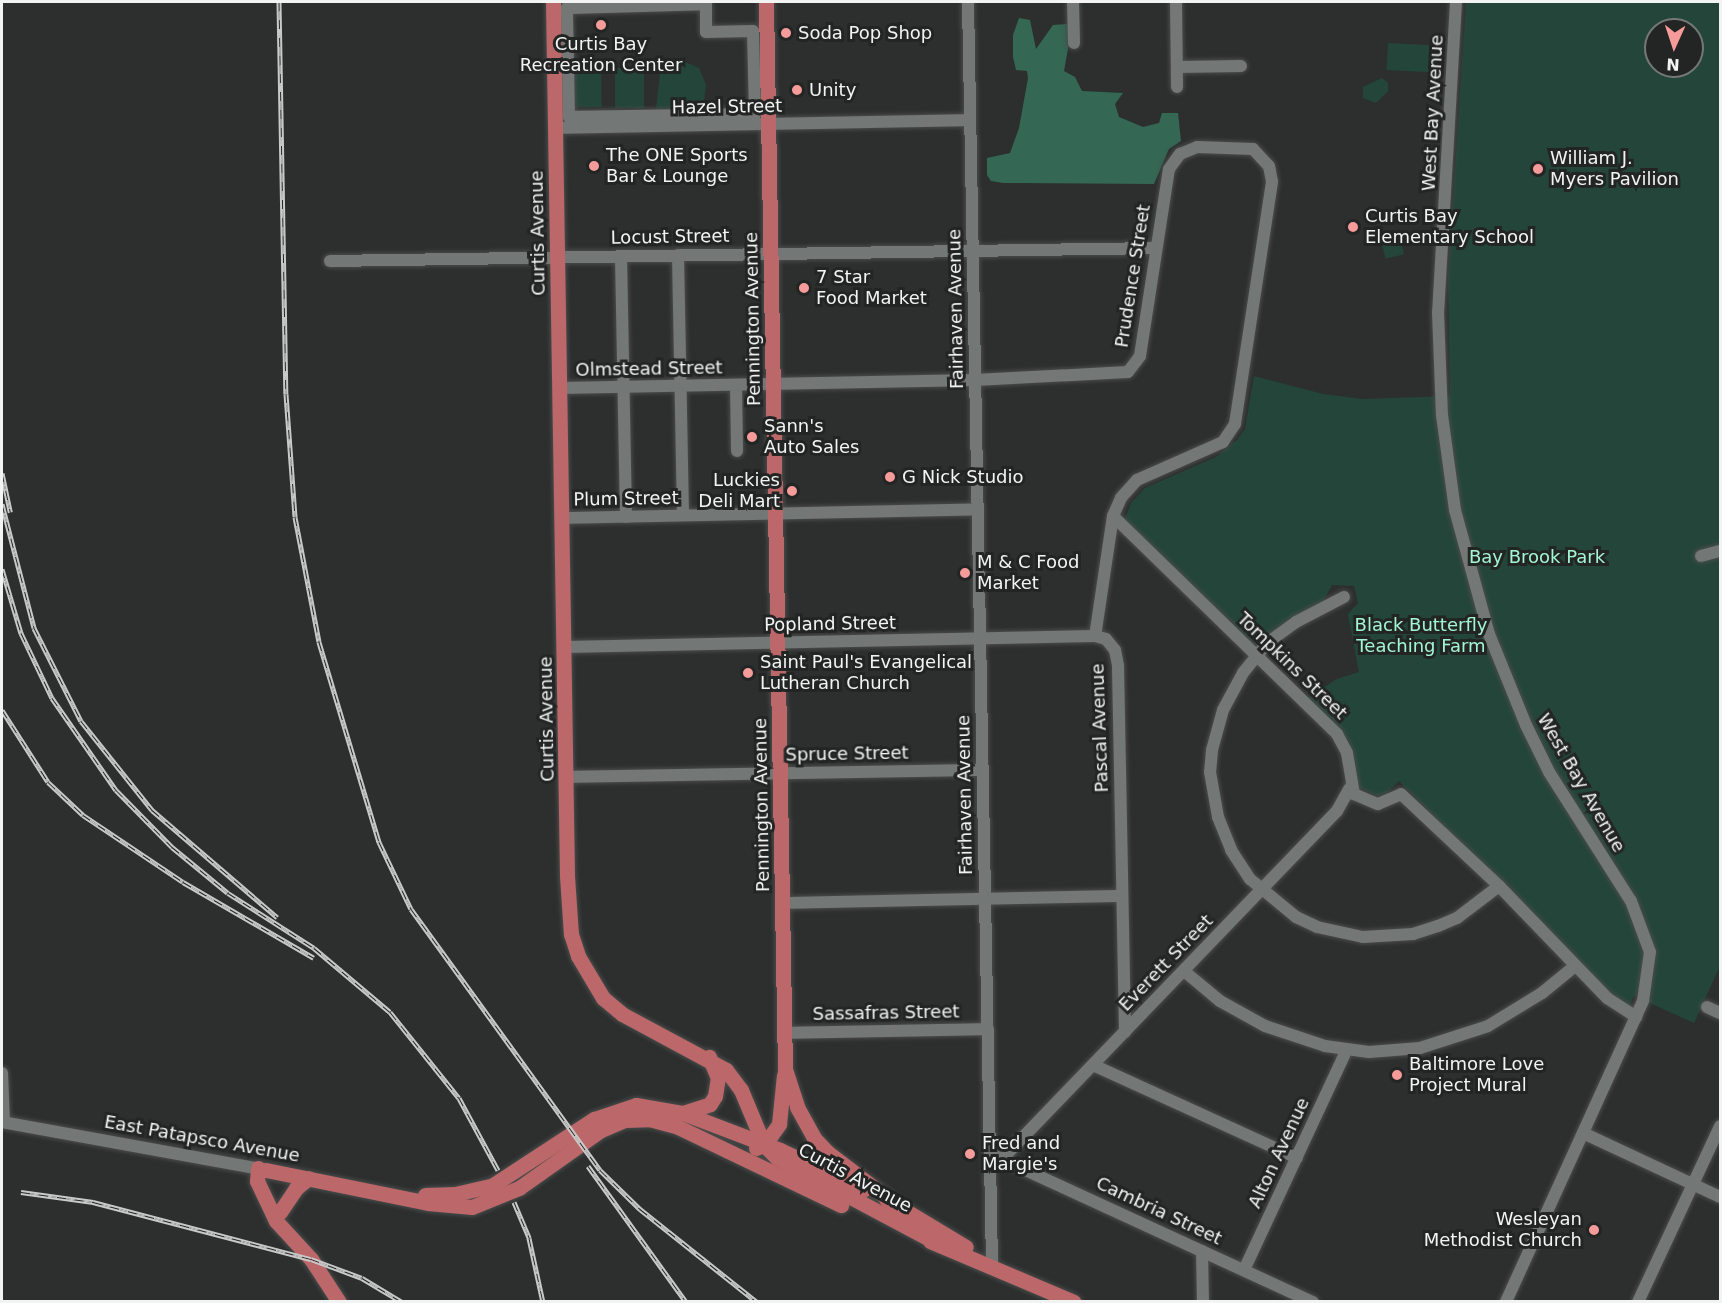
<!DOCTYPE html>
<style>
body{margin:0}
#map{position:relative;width:1722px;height:1303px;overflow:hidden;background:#2c2f2e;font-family:"DejaVu Sans",sans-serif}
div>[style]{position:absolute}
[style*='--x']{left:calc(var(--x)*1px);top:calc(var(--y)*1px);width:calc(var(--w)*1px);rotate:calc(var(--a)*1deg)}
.green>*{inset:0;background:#24463a;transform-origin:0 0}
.forest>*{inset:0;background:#356755}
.roads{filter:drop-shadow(0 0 2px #4a4c4b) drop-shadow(0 0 2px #4a4c4b)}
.minor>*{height:12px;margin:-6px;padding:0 6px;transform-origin:6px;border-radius:6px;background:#737775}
.major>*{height:15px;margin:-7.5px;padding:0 7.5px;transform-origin:7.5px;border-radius:7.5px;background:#bc6769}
.rail>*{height:5px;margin-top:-2.5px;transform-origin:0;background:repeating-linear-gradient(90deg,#222524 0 9px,#c8cac9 0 18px);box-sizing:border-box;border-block:2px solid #c8cac9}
.dots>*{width:16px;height:16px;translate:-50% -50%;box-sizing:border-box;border:3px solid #222524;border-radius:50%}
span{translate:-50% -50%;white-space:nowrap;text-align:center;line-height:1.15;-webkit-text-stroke:6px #222524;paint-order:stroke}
.poi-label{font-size:18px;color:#f2f4f3}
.left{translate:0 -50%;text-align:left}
.right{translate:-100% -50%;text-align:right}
.street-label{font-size:18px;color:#f2f4f3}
.park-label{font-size:18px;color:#a2f5d5}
.frame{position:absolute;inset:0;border:3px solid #f2f4f3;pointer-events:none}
.north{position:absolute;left:1644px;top:18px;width:60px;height:60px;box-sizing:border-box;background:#222524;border:2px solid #757877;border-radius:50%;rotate:183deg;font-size:16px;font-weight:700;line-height:24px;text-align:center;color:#f2f4f3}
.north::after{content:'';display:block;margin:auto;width:21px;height:27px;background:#f59b99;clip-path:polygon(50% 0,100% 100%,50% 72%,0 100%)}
</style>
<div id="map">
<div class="green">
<i style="clip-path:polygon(evenodd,1466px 2px,1720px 2px,1720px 966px,1694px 1023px,1634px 996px,1629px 1007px,1607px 993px,1399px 781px,1387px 793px,1378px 796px,1359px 788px,1350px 745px,1306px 699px,1337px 679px,1359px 672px,1348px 614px,1358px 603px,1354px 586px,1332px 585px,1323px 602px,1255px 645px,1125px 519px,1131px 503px,1145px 488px,1216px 457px,1237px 440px,1245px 429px,1254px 376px,1323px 394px,1363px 399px,1450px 396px,1448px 279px,1466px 2px,1656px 30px,1692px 30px,1692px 66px,1656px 66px,1656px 30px)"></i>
<i style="left:1388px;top:43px;width:44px;height:27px;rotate:3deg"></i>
<i style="clip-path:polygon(683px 61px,699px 68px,706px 85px,703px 108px,656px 109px,660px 73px,666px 66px)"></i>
<i style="left:601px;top:67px;width:40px;height:32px;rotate:89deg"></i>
<i style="left:615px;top:68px;width:29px;height:40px"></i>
<i style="clip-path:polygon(1382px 78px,1388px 83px,1388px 91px,1376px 103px,1363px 98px,1363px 87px)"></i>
<i style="left:1398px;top:230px;width:25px;height:19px;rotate:76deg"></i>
</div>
<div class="forest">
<i style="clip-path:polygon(1019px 18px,1030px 20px,1036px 49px,1053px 25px,1067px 24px,1071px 32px,1064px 71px,1075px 77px,1082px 91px,1123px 93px,1115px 104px,1119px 117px,1143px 127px,1159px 123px,1162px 113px,1178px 113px,1181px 141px,1169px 149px,1154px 184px,1003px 183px,991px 181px,987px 175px,987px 158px,1010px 153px,1019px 128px,1028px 78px,1027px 71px,1016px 70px,1013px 57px,1013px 35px)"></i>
</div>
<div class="roads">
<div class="minor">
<i style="--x:968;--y:2;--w:1262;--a:88.91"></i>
<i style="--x:1073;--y:2;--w:41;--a:88.6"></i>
<i style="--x:1176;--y:2;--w:85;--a:89.3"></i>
<i style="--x:1456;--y:2;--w:311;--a:93.3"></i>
<i style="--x:1438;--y:312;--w:103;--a:87.8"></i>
<i style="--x:1442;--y:415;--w:96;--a:82.2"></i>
<i style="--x:1455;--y:510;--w:129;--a:74.7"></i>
<i style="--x:1489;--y:634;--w:98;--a:67.9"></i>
<i style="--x:1526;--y:725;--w:52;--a:63.9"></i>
<i style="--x:1549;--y:772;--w:153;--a:57.6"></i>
<i style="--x:1631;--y:901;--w:54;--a:69.6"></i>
<i style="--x:1650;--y:952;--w:49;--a:98.1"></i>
<i style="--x:1643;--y:1001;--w:331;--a:114.5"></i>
<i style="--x:706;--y:4;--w:28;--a:90"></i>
<i style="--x:706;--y:32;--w:47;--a:-1.2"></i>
<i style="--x:753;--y:31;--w:83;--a:88.6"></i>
<i style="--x:755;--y:114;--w:186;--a:179.1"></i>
<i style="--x:569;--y:117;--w:109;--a:-91.1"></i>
<i style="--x:567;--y:8;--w:139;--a:-1.6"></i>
<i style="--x:1177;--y:67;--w:64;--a:-0.9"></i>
<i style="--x:556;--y:128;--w:414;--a:-1.1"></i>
<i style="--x:678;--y:255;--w:260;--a:88.9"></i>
<i style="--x:621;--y:256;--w:261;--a:88.9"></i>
<i style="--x:330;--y:261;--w:825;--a:-0.9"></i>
<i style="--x:736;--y:385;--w:66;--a:89.1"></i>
<i style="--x:560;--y:388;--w:415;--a:-1.1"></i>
<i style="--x:975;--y:380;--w:153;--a:-3"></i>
<i style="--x:1128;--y:372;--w:20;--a:-53"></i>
<i style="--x:1140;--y:356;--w:189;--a:-81.2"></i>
<i style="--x:1169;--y:169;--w:19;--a:-54"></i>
<i style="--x:1180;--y:154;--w:18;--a:-22"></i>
<i style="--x:1197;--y:147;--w:56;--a:2"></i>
<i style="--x:1253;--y:149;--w:23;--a:47"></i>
<i style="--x:1269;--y:166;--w:16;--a:79"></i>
<i style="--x:1272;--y:182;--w:245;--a:98.7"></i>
<i style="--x:1235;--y:424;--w:22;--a:124"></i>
<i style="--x:1223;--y:442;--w:94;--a:156.2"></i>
<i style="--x:1137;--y:480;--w:24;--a:132"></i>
<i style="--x:1121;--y:498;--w:20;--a:114"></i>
<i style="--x:1113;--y:516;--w:121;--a:98.5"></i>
<i style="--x:1113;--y:516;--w:313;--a:44.2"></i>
<i style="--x:1337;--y:734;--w:21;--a:62"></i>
<i style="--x:1347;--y:753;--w:42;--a:80.3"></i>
<i style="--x:1354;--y:794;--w:26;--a:23"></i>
<i style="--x:1378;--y:804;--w:25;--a:-23"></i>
<i style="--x:1401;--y:794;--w:134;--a:43.2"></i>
<i style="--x:1499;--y:886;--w:156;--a:46"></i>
<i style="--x:1607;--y:998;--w:35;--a:33"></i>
<i style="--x:563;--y:518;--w:415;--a:-1.2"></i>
<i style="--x:1701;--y:556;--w:20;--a:-15"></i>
<i style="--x:1344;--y:597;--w:54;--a:152.5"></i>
<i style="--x:1296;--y:622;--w:34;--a:144"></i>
<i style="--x:1268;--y:642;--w:40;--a:129"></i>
<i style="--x:1243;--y:673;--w:42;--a:118.4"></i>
<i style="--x:1223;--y:710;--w:41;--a:105.4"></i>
<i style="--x:1212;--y:750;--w:22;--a:95"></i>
<i style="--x:1210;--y:772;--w:46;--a:79.9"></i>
<i style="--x:1218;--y:817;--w:35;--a:68"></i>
<i style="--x:1231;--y:850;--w:35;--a:57"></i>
<i style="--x:1250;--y:879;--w:60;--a:39.6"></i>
<i style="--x:1296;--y:917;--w:23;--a:25"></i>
<i style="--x:1317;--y:927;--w:47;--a:12.3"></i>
<i style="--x:1363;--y:937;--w:50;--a:-3.4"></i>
<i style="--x:1413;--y:934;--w:26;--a:-18"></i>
<i style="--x:1438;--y:926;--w:21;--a:-23"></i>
<i style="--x:1457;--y:918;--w:53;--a:-37.3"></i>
<i style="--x:565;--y:647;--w:530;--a:-1.19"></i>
<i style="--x:1095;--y:636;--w:11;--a:15"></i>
<i style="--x:1106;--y:639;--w:14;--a:51"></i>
<i style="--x:1115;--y:650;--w:16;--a:79"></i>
<i style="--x:1118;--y:666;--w:366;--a:88.9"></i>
<i style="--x:567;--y:777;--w:416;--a:-1"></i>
<i style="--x:783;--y:903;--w:339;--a:-1.2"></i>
<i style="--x:1184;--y:971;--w:47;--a:39.8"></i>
<i style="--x:1220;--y:1001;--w:51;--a:29.1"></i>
<i style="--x:1265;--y:1026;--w:63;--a:18.4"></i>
<i style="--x:1325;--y:1046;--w:44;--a:7.8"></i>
<i style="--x:1369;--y:1052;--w:51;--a:-4.5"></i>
<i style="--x:1420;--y:1048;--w:71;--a:-17.9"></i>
<i style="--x:1488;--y:1026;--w:63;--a:-31.4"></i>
<i style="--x:1542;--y:993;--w:43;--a:-39.3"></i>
<i style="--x:1707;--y:1007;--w:14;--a:25"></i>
<i style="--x:785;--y:1033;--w:203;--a:-1.1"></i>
<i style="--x:1093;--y:1065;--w:224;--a:24.5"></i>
<i style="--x:2;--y:1073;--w:49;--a:87.7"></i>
<i style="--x:2;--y:1122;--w:267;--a:10.3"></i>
<i style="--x:1583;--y:1133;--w:151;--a:25"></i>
<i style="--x:995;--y:1156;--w:350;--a:24.7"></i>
<i style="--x:1002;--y:1159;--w:483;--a:-46.1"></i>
<i style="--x:1337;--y:811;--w:26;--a:-61"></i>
<i style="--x:1202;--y:1251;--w:51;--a:88.9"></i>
<i style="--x:1244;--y:1270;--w:242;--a:-65"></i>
<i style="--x:1638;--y:1302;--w:194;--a:-65"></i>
</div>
<div class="major">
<i style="--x:553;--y:2;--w:874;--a:89.08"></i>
<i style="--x:567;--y:876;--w:58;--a:86.1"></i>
<i style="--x:571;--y:934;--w:23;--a:72"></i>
<i style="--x:578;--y:956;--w:49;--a:59.2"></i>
<i style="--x:603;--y:998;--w:25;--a:40"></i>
<i style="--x:622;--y:1014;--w:118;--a:28.3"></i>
<i style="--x:726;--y:1070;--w:25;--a:53"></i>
<i style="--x:741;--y:1090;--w:60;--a:67.3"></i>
<i style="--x:764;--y:1145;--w:18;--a:45"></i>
<i style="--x:777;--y:1158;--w:183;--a:28"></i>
<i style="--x:766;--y:2;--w:1067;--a:88.98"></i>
<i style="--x:785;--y:1069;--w:40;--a:72"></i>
<i style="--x:797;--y:1107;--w:35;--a:61"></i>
<i style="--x:814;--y:1138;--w:19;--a:47"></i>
<i style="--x:827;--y:1152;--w:84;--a:37.3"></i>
<i style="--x:683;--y:1113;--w:28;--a:-18"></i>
<i style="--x:710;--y:1104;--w:9;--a:-58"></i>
<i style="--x:715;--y:1096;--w:18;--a:-81"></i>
<i style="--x:718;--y:1078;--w:23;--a:-113"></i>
<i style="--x:756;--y:1148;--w:9;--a:-21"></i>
<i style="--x:764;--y:1145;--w:26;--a:-54"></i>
<i style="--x:779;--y:1124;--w:49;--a:-84.2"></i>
<i style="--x:258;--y:1168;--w:13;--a:94"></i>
<i style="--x:257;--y:1181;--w:44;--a:64.6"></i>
<i style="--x:276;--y:1221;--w:52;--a:47.4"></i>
<i style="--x:311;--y:1259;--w:51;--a:56.9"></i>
<i style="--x:266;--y:1170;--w:165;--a:11.5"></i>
<i style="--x:428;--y:1203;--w:44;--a:5.2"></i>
<i style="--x:472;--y:1207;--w:51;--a:-22"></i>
<i style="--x:519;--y:1188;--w:100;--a:-35.3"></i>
<i style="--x:601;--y:1130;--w:26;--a:-23"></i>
<i style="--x:625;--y:1120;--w:24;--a:-2"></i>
<i style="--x:649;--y:1119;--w:30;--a:15"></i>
<i style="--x:678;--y:1127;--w:181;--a:25.6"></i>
<i style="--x:425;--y:1195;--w:30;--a:-2"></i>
<i style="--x:455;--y:1194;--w:39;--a:-13"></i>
<i style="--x:493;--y:1185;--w:121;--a:-33.2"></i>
<i style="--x:594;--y:1119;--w:44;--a:-18.4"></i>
<i style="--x:636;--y:1105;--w:48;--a:9.7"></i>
<i style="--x:683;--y:1113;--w:104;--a:20.9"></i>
<i style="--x:780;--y:1150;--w:93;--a:24.9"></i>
<i style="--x:886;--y:1199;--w:93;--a:31"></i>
<i style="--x:280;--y:1212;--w:29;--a:-56"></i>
<i style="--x:296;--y:1188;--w:16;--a:-38"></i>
<i style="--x:930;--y:1241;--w:156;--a:23"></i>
</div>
</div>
<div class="rail">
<i style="--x:279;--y:2;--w:392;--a:89"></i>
<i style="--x:286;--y:394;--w:123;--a:85.8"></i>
<i style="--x:295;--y:517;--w:127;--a:79.1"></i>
<i style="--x:319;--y:642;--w:209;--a:73.3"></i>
<i style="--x:379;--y:842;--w:74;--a:64.5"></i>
<i style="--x:411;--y:909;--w:322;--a:54.1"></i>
<i style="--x:600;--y:1170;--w:56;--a:44.3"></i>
<i style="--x:640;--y:1209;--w:149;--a:38.5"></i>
<i style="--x:2;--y:473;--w:40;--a:78"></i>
<i style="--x:2;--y:504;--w:128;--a:75.5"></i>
<i style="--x:34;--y:628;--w:104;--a:63.2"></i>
<i style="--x:81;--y:721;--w:114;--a:51.4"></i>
<i style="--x:152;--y:810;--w:165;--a:40.6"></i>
<i style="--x:2;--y:569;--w:67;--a:73.5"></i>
<i style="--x:21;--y:633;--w:72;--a:64.5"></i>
<i style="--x:52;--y:698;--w:112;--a:55.2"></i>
<i style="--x:116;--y:790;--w:80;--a:45.5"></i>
<i style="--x:172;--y:847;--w:72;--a:39.4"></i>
<i style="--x:228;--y:893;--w:102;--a:32.6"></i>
<i style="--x:314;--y:948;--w:99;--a:40.1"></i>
<i style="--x:390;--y:1012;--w:110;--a:51.3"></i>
<i style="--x:459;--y:1098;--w:82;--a:61.6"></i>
<i style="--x:2;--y:710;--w:85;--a:57.4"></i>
<i style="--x:48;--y:782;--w:48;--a:43.3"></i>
<i style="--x:83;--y:815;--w:120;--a:33.8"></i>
<i style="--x:183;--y:882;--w:151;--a:30.1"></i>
<i style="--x:588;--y:1166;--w:168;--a:54.2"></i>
<i style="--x:21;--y:1192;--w:73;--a:7.9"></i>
<i style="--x:93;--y:1202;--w:225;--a:14.7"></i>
<i style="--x:311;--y:1259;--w:54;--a:20.4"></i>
<i style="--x:362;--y:1278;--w:47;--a:31"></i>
<i style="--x:514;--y:1202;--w:39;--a:67"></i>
<i style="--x:529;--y:1238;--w:66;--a:77.7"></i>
</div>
<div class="dots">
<i style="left:601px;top:25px;background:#f59b99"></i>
<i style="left:786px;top:33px;background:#f59b99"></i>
<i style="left:797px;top:90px;background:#f59b99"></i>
<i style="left:594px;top:166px;background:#f59b99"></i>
<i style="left:1538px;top:169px;background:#f59b99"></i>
<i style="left:1353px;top:227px;background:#f59b99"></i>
<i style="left:804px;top:288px;background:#f59b99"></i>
<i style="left:752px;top:437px;background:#f59b99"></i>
<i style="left:890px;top:477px;background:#f59b99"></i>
<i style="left:792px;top:491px;background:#f59b99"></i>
<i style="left:965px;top:573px;background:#f59b99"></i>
<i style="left:748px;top:673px;background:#f59b99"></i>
<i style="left:1397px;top:1075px;background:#f59b99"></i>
<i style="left:970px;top:1154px;background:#f59b99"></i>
<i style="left:1594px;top:1230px;background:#f59b99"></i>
</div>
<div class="poi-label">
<span class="left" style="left:798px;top:33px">Soda Pop Shop</span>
<span style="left:601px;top:55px">Curtis Bay<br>Recreation Center</span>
<span class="left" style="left:809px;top:90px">Unity</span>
<span class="left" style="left:606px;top:166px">The ONE Sports<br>Bar &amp; Lounge</span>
<span class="left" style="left:1550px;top:169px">William J.<br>Myers Pavilion</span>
<span class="left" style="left:1365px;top:227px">Curtis Bay<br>Elementary School</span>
<span class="left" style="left:816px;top:288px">7 Star<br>Food Market</span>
<span class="left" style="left:764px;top:437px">Sann's<br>Auto Sales</span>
<span class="left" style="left:902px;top:477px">G Nick Studio</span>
<span class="right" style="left:780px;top:491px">Luckies<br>Deli Mart</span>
<span class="left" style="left:977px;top:573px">M &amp; C Food<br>Market</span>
<span class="left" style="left:760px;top:673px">Saint Paul's Evangelical<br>Lutheran Church</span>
<span class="left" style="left:1409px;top:1075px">Baltimore Love<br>Project Mural</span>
<span class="left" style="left:982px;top:1154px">Fred and<br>Margie's</span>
<span class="right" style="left:1582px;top:1230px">Wesleyan<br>Methodist Church</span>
</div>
<div class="street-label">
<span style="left:727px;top:107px;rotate:-1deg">Hazel Street</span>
<span style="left:1433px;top:113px;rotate:-87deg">West Bay Avenue</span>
<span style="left:538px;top:233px;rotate:-91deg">Curtis Avenue</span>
<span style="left:670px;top:237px;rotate:-1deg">Locust Street</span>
<span style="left:1133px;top:276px;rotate:-81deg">Prudence Street</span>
<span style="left:956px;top:309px;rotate:-91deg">Fairhaven Avenue</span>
<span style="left:753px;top:319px;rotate:-91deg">Pennington Avenue</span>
<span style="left:649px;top:369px;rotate:-1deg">Olmstead Street</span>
<span style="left:626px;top:499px;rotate:-1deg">Plum Street</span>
<span style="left:830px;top:624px;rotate:-1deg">Popland Street</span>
<span style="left:1292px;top:666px;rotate:44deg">Tompkins Street</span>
<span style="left:547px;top:719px;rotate:-91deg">Curtis Avenue</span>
<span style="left:1100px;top:728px;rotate:-92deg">Pascal Avenue</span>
<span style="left:847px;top:754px;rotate:-1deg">Spruce Street</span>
<span style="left:1581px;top:783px;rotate:60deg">West Bay Avenue</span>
<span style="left:965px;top:795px;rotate:-91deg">Fairhaven Avenue</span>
<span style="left:762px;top:805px;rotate:-91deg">Pennington Avenue</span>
<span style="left:1166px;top:963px;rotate:-46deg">Everett Street</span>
<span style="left:886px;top:1013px;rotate:-1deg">Sassafras Street</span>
<span style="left:202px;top:1139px;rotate:10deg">East Patapsco Avenue</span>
<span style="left:1279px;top:1153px;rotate:-65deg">Alton Avenue</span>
<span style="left:855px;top:1178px;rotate:28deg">Curtis Avenue</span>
<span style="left:1159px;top:1211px;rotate:25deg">Cambria Street</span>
</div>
<div class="park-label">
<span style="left:1537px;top:557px">Bay Brook Park</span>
<span style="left:1421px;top:636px">Black Butterfly<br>Teaching Farm</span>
</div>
<div class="frame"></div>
<div class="north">N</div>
</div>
